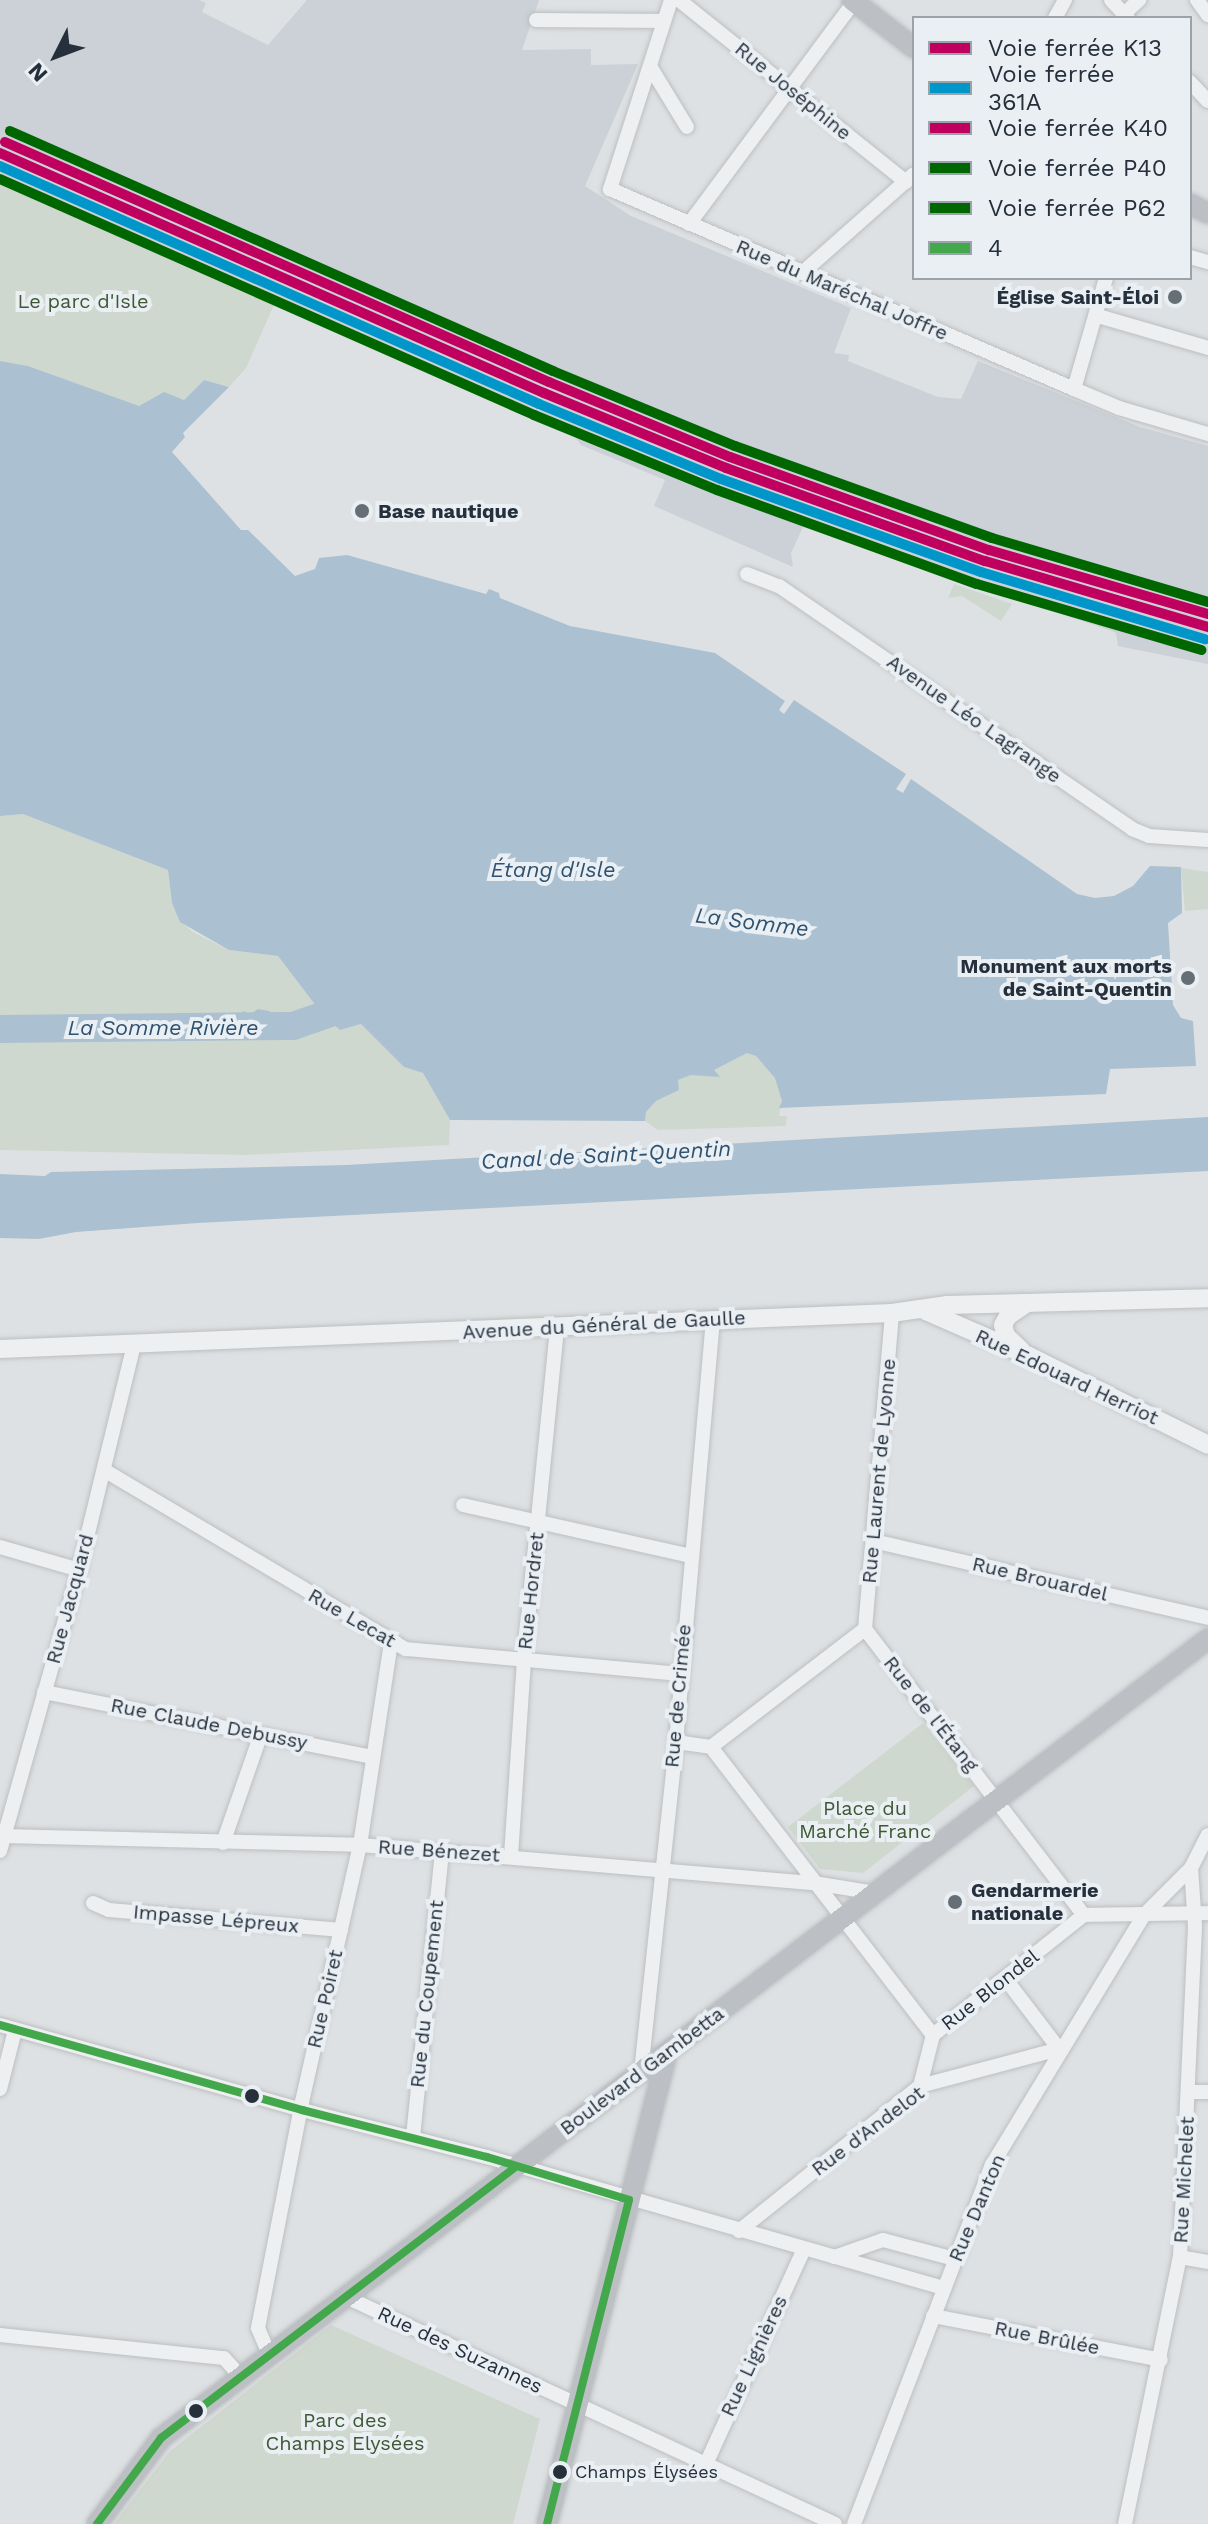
<!DOCTYPE html>
<meta charset="utf-8">
<style>
body{margin:0}
#map{position:relative;width:1208px;height:2524px;overflow:hidden;background:#dee1e3;font-family:"Work Sans",sans-serif}
div>[style]{position:absolute}
[style*='--x']{left:calc(var(--x)*1px);top:calc(var(--y)*1px);width:calc(var(--w)*1px);rotate:calc(var(--a)*1deg)}
.built>*{inset:0;background:#cbd1d7}
.green>*{inset:0;background:#cfd8ce}
.water>*{inset:0;background:#abc0d0}
.river>*{height:28px;margin:-14px;padding:0 14px;transform-origin:14px;border-radius:14px;background:#abc0d0}
.roads{filter:drop-shadow(0 0 2px #bcbfc1) drop-shadow(0 0 2px #bcbfc1)}
.minor>*{height:14px;margin:-7px;padding:0 7px;transform-origin:7px;border-radius:7px;background:#edeff1}
.tertiary>*{height:18px;margin:-9px;padding:0 9px;transform-origin:9px;border-radius:9px;background:#edeff1}
.secondary>*{height:20px;margin:-10px;padding:0 10px;transform-origin:10px;border-radius:10px;background:#bcc0c4}
.bus-1>*{height:8px;margin:-4px;padding:0 4px;transform-origin:4px;border-radius:4px;background:#43a74b}
.rail-1>*{height:10px;margin:-5px;padding:0 5px;transform-origin:5px;border-radius:5px;background:#bf005f}
.rail-2>*{height:10px;margin:-5px;padding:0 5px;transform-origin:5px;border-radius:5px;background:#0096ca}
.rail-3>*{height:10px;margin:-5px;padding:0 5px;transform-origin:5px;border-radius:5px;background:#bf005f}
.rail-4>*{height:10px;margin:-5px;padding:0 5px;transform-origin:5px;border-radius:5px;background:#060}
.rail-5>*{height:10px;margin:-5px;padding:0 5px;transform-origin:5px;border-radius:5px;background:#060}
.dots>*{width:22px;height:22px;translate:-50% -50%;box-sizing:border-box;border:4px solid #eaeff4;border-radius:50%}
span{translate:-50% -50%;white-space:nowrap;text-align:center;line-height:1.15;-webkit-text-stroke:8px #eaeff4;paint-order:stroke}
.bus-label{font-size:18px;color:#25303c}
.left{translate:0 -50%;text-align:left}
.street-label{font-size:20px;color:#25303c}
.poi-label{font-size:20px;color:#25303c;font-weight:700}
.right{translate:-100% -50%;text-align:right}
.park-label{font-size:20px;color:#3d5832}
.water-label{font-size:22px;color:#2f5271;font-style:italic}
.legend{position:absolute;left:912px;top:16px;width:280px;height:264px;box-sizing:border-box;background:#eaeff4;border:2px solid #9ba3aa;margin:0;padding:10px 14px;list-style:none;font-size:24px;color:#25303c}
.legend li{display:flex;align-items:center;gap:16px;height:40px}
.legend b{width:40px;border:2px solid #9ba3aa}
.north{position:absolute;left:16px;top:16px;width:80px;height:80px;-webkit-text-stroke:6px #eaeff4;paint-order:stroke;rotate:228deg;font-size:22px;font-weight:700;line-height:32px;text-align:center;color:#25303c}
.north::after{content:'';display:block;margin:auto;width:28px;height:36px;background:#25303c;clip-path:polygon(50% 0,100% 100%,50% 72%,0 100%)}
</style>
<div id="map">
<div class="built">
<i style="clip-path:polygon(0 0,199px 0,206px 3px,202px 12px,268px 45px,307px 0,539px 0,522px 50px,591px 49px,591px 65px,638px 64px,585px 186px,631px 216px,851px 308px,834px 353px,849px 355px,848px 361px,938px 397px,961px 399px,978px 361px,1140px 427px,1208px 446px,1208px 664px,1118px 646px,1116px 633px,1112px 631px,803px 527px,791px 553px,793px 567px,654px 506px,665px 480px,581px 445px,566px 425px,0 175px)"></i>
</div>
<div class="green">
<i style="clip-path:polygon(0 175px,277px 298px,246px 368px,229px 387px,204px 380px,184px 400px,164px 393px,139px 407px,28px 366px,0 361px)"></i>
<i style="clip-path:polygon(954px 584px,1012px 604px,1001px 621px,962px 596px,948px 598px)"></i>
<i style="clip-path:polygon(23px 814px,168px 870px,172px 903px,181px 922px,193px 932px,229px 950px,278px 956px,323px 1015px,340px 1030px,361px 1024px,404px 1067px,423px 1073px,450px 1120px,449px 1145px,245px 1155px,0 1150px,0 816px)"></i>
<i style="clip-path:polygon(1181px 868px,1208px 872px,1208px 909px,1185px 911px)"></i>
<i style="clip-path:polygon(747px 1053px,756px 1056px,776px 1078px,782px 1101px,779px 1116px,787px 1116px,786px 1126px,658px 1130px,645px 1121px,646px 1112px,656px 1101px,679px 1090px,678px 1080px,691px 1075px,719px 1076px,713px 1070px)"></i>
<i style="clip-path:polygon(923px 1723px,974px 1786px,863px 1873px,820px 1869px,788px 1827px)"></i>
<i style="clip-path:polygon(331px 2325px,540px 2419px,513px 2524px,114px 2524px,170px 2451px)"></i>
</div>
<div class="water">
<i style="clip-path:polygon(0 361px,28px 366px,139px 406px,164px 392px,184px 400px,204px 380px,229px 387px,183px 433px,185px 437px,172px 452px,241px 530px,248px 530px,295px 576px,315px 569px,319px 558px,347px 555px,486px 594px,489px 589px,499px 593px,500px 598px,570px 626px,715px 653px,785px 701px,779px 710px,784px 714px,794px 700px,906px 774px,896px 789px,903px 793px,911px 779px,1077px 894px,1095px 898px,1114px 896px,1133px 886px,1150px 866px,1181px 867px,1182px 913px,1168px 923px,1173px 1005px,1181px 1018px,1193px 1021px,1196px 1066px,1110px 1069px,1106px 1094px,779px 1108px,782px 1101px,775px 1078px,756px 1056px,747px 1053px,714px 1070px,720px 1077px,691px 1075px,678px 1080px,679px 1090px,656px 1101px,646px 1112px,645px 1121px,450px 1120px,423px 1073px,404px 1067px,361px 1024px,340px 1030px,323px 1015px,278px 956px,229px 950px,180px 922px,172px 903px,168px 870px,23px 814px,0 816px)"></i>
<i style="clip-path:polygon(258px 1009px,269px 1011px,294px 1029px,277px 1037px,261px 1030px,257px 1035px,244px 1024px,231px 1028px,227px 1024px,244px 1011px,248px 1016px)"></i>
<i style="clip-path:polygon(1208px 1117px,1208px 1171px,198px 1223px,76px 1232px,39px 1239px,0 1238px,0 1174px,45px 1176px,51px 1172px,346px 1165px)"></i>
</div>
<div class="river">
<i style="--x:0;--y:1029;--w:293;--a:-0.6"></i>
<i style="--x:293;--y:1026;--w:70;--a:-19.2"></i>
</div>
<div class="roads">
<div class="minor">
<i style="--x:671;--y:0;--w:199;--a:107.9"></i>
<i style="--x:610;--y:189;--w:505;--a:23.32"></i>
<i style="--x:1074;--y:389;--w:49;--a:22.9"></i>
<i style="--x:1119;--y:408;--w:93;--a:16.3"></i>
<i style="--x:679;--y:0;--w:291;--a:38.7"></i>
<i style="--x:1111;--y:0;--w:25;--a:47"></i>
<i style="--x:1197;--y:0;--w:19;--a:54"></i>
<i style="--x:1124;--y:14;--w:21;--a:-43"></i>
<i style="--x:1055;--y:18;--w:21;--a:-61"></i>
<i style="--x:536;--y:20;--w:128;--a:0.4"></i>
<i style="--x:651;--y:68;--w:69;--a:58.6"></i>
<i style="--x:1190;--y:82;--w:26;--a:47"></i>
<i style="--x:689;--y:224;--w:277;--a:-53.4"></i>
<i style="--x:1190;--y:257;--w:19;--a:16"></i>
<i style="--x:802;--y:273;--w:149;--a:-41.5"></i>
<i style="--x:1098;--y:316;--w:115;--a:16.2"></i>
<i style="--x:1074;--y:389;--w:116;--a:-73.9"></i>
<i style="--x:747;--y:574;--w:34;--a:21"></i>
<i style="--x:779;--y:586;--w:429;--a:34.5"></i>
<i style="--x:1132;--y:829;--w:18;--a:22"></i>
<i style="--x:1149;--y:836;--w:59;--a:3.9"></i>
<i style="--x:104;--y:1470;--w:351;--a:30.7"></i>
<i style="--x:406;--y:1649;--w:274;--a:5.2"></i>
<i style="--x:463;--y:1505;--w:234;--a:12.6"></i>
<i style="--x:873;--y:1541;--w:344;--a:12.9"></i>
<i style="--x:0;--y:1547;--w:82;--a:16.2"></i>
<i style="--x:865;--y:1629;--w:360;--a:52.6"></i>
<i style="--x:1084;--y:1915;--w:124;--a:-0.9"></i>
<i style="--x:865;--y:1629;--w:317;--a:-85.1"></i>
<i style="--x:44;--y:1692;--w:335;--a:11.2"></i>
<i style="--x:676;--y:1742;--w:35;--a:8"></i>
<i style="--x:711;--y:1747;--w:364;--a:52.4"></i>
<i style="--x:933;--y:2035;--w:53;--a:104.3"></i>
<i style="--x:711;--y:1747;--w:194;--a:-37.5"></i>
<i style="--x:0;--y:1836;--w:360;--a:1.4"></i>
<i style="--x:360;--y:1845;--w:456;--a:4.8"></i>
<i style="--x:814;--y:1883;--w:63;--a:9.2"></i>
<i style="--x:223;--y:1843;--w:115;--a:-70.8"></i>
<i style="--x:0;--y:1851;--w:292;--a:-74.3"></i>
<i style="--x:79;--y:1570;--w:232;--a:-76.3"></i>
<i style="--x:511;--y:1856;--w:197;--a:-86.2"></i>
<i style="--x:524;--y:1659;--w:334;--a:-84.3"></i>
<i style="--x:93;--y:1903;--w:17;--a:24"></i>
<i style="--x:109;--y:1910;--w:233;--a:4.9"></i>
<i style="--x:0;--y:2025;--w:314;--a:15.7"></i>
<i style="--x:302;--y:2110;--w:191;--a:14.3"></i>
<i style="--x:487;--y:2157;--w:475;--a:16"></i>
<i style="--x:933;--y:2035;--w:193;--a:-38.5"></i>
<i style="--x:641;--y:2072;--w:332;--a:-83.9"></i>
<i style="--x:676;--y:1742;--w:424;--a:-85"></i>
<i style="--x:0;--y:2089;--w:61;--a:-75.7"></i>
<i style="--x:1188;--y:2092;--w:20;--a:0"></i>
<i style="--x:413;--y:2137;--w:287;--a:-84.2"></i>
<i style="--x:739;--y:2231;--w:232;--a:-38.7"></i>
<i style="--x:920;--y:2086;--w:144;--a:-14.9"></i>
<i style="--x:1059;--y:2049;--w:89;--a:-127.3"></i>
<i style="--x:834;--y:2257;--w:52;--a:-19.1"></i>
<i style="--x:883;--y:2240;--w:74;--a:14.8"></i>
<i style="--x:1180;--y:2257;--w:28;--a:10"></i>
<i style="--x:346;--y:2297;--w:539;--a:24.9"></i>
<i style="--x:933;--y:2316;--w:232;--a:10.9"></i>
<i style="--x:0;--y:2335;--w:225;--a:5.9"></i>
<i style="--x:224;--y:2358;--w:24;--a:48"></i>
<i style="--x:269;--y:2354;--w:28;--a:-113"></i>
<i style="--x:258;--y:2328;--w:230;--a:-79"></i>
<i style="--x:302;--y:2102;--w:263;--a:-77.3"></i>
<i style="--x:360;--y:1845;--w:205;--a:-81.3"></i>
<i style="--x:706;--y:2464;--w:236;--a:-65.5"></i>
<i style="--x:854;--y:2524;--w:385;--a:-69"></i>
<i style="--x:992;--y:2165;--w:293;--a:-58.7"></i>
<i style="--x:1144;--y:1915;--w:66;--a:-45"></i>
<i style="--x:1125;--y:2524;--w:273;--a:-78.4"></i>
<i style="--x:1180;--y:2257;--w:331;--a:-87.4"></i>
<i style="--x:1195;--y:1926;--w:58;--a:-93.9"></i>
<i style="--x:1191;--y:1868;--w:37;--a:-63"></i>
</div>
<div class="tertiary">
<i style="--x:926;--y:1311;--w:112;--a:23.6"></i>
<i style="--x:1029;--y:1356;--w:200;--a:26.4"></i>
<i style="--x:0;--y:1349;--w:893;--a:-2.31"></i>
<i style="--x:892;--y:1313;--w:56;--a:-8.3"></i>
<i style="--x:947;--y:1305;--w:261;--a:-1.5"></i>
<i style="--x:1021;--y:1350;--w:21;--a:-137"></i>
<i style="--x:1006;--y:1336;--w:11;--a:-105"></i>
<i style="--x:1003;--y:1325;--w:10;--a:-61"></i>
<i style="--x:1008;--y:1316;--w:23;--a:-34"></i>
</div>
<div class="secondary">
<i style="--x:852;--y:0;--w:78;--a:37.7"></i>
<i style="--x:1190;--y:204;--w:20;--a:27"></i>
<i style="--x:97;--y:2524;--w:107;--a:-53.3"></i>
<i style="--x:161;--y:2438;--w:1317;--a:-37.35"></i>
<i style="--x:547;--y:2524;--w:487;--a:-75.7"></i>
</div>
</div>
<div class="bus-1">
<i style="--x:0;--y:2025;--w:314;--a:15.7"></i>
<i style="--x:302;--y:2110;--w:191;--a:14.3"></i>
<i style="--x:487;--y:2157;--w:148;--a:16.8"></i>
<i style="--x:629;--y:2200;--w:334;--a:104.2"></i>
<i style="--x:97;--y:2524;--w:107;--a:-53.3"></i>
<i style="--x:161;--y:2438;--w:444;--a:-37.4"></i>
</div>
<div class="rail-1">
<i style="--x:0;--y:153;--w:595;--a:23.81"></i>
<i style="--x:544;--y:393;--w:197;--a:22.4"></i>
<i style="--x:726;--y:468;--w:275;--a:19.8"></i>
<i style="--x:985;--y:561;--w:233;--a:16.5"></i>
</div>
<div class="rail-2">
<i style="--x:0;--y:166;--w:589;--a:23.82"></i>
<i style="--x:539;--y:404;--w:197;--a:22.4"></i>
<i style="--x:721;--y:479;--w:276;--a:19.7"></i>
<i style="--x:981;--y:572;--w:234;--a:16.7"></i>
</div>
<div class="rail-3">
<i style="--x:5;--y:142;--w:595;--a:23.81"></i>
<i style="--x:549;--y:382;--w:196;--a:22.5"></i>
<i style="--x:730;--y:457;--w:275;--a:19.8"></i>
<i style="--x:989;--y:550;--w:228;--a:16.3"></i>
</div>
<div class="rail-4">
<i style="--x:0;--y:179;--w:584;--a:23.84"></i>
<i style="--x:534;--y:415;--w:198;--a:22.3"></i>
<i style="--x:717;--y:490;--w:276;--a:19.9"></i>
<i style="--x:977;--y:584;--w:234;--a:16.4"></i>
</div>
<div class="rail-5">
<i style="--x:10;--y:131;--w:594;--a:23.84"></i>
<i style="--x:553;--y:371;--w:197;--a:22.4"></i>
<i style="--x:735;--y:446;--w:273;--a:19.7"></i>
<i style="--x:992;--y:538;--w:225;--a:16.5"></i>
</div>
<div class="dots">
<i style="left:1175px;top:297px;background:#666e76"></i>
<i style="left:362px;top:511px;background:#666e76"></i>
<i style="left:1188px;top:978px;background:#666e76"></i>
<i style="left:955px;top:1902px;background:#666e76"></i>
<i style="left:252px;top:2096px;background:#25303c"></i>
<i style="left:196px;top:2411px;background:#25303c"></i>
<i style="left:560px;top:2472px;background:#25303c"></i>
</div>
<div class="bus-label">
<span class="left" style="left:575px;top:2472px">Champs Élysées</span>
</div>
<div class="street-label">
<span style="left:793px;top:91px;rotate:39deg">Rue Joséphine</span>
<span style="left:842px;top:290px;rotate:23deg">Rue du Maréchal Joffre</span>
<span style="left:974px;top:719px;rotate:35deg">Avenue Léo Lagrange</span>
<span style="left:604px;top:1325px;rotate:-3deg">Avenue du Général de Gaulle</span>
<span style="left:1067px;top:1377px;rotate:25deg">Rue Edouard Herriot</span>
<span style="left:879px;top:1471px;rotate:-85deg">Rue Laurent de Lyonne</span>
<span style="left:1040px;top:1579px;rotate:13deg">Rue Brouardel</span>
<span style="left:531px;top:1591px;rotate:-84deg">Rue Hordret</span>
<span style="left:70px;top:1599px;rotate:-75deg">Rue Jacquard</span>
<span style="left:352px;top:1618px;rotate:30deg">Rue Lecat</span>
<span style="left:678px;top:1696px;rotate:-85deg">Rue de Crimée</span>
<span style="left:931px;top:1714px;rotate:52deg">Rue de l'Étang</span>
<span style="left:209px;top:1724px;rotate:11deg">Rue Claude Debussy</span>
<span style="left:439px;top:1851px;rotate:4deg">Rue Bénezet</span>
<span style="left:216px;top:1919px;rotate:5deg">Impasse Lépreux</span>
<span style="left:990px;top:1990px;rotate:-38deg">Rue Blondel</span>
<span style="left:427px;top:1994px;rotate:-84deg">Rue du Coupement</span>
<span style="left:325px;top:1999px;rotate:-77deg">Rue Poiret</span>
<span style="left:642px;top:2071px;rotate:-37deg">Boulevard Gambetta</span>
<span style="left:868px;top:2131px;rotate:-37deg">Rue d'Andelot</span>
<span style="left:1184px;top:2180px;rotate:-87deg">Rue Michelet</span>
<span style="left:977px;top:2208px;rotate:-67deg">Rue Danton</span>
<span style="left:1047px;top:2338px;rotate:11deg">Rue Brûlée</span>
<span style="left:460px;top:2350px;rotate:25deg">Rue des Suzannes</span>
<span style="left:754px;top:2356px;rotate:-65deg">Rue Lignières</span>
</div>
<div class="poi-label">
<span class="right" style="left:1159px;top:297px">Église Saint-Éloi</span>
<span class="left" style="left:378px;top:511px">Base nautique</span>
<span class="right" style="left:1172px;top:978px">Monument aux morts<br>de Saint-Quentin</span>
<span class="left" style="left:971px;top:1902px">Gendarmerie<br>nationale</span>
</div>
<div class="park-label">
<span style="left:83px;top:301px">Le parc d'Isle</span>
<span style="left:865px;top:1820px">Place du<br>Marché Franc</span>
<span style="left:345px;top:2432px">Parc des<br>Champs Elysées</span>
</div>
<div class="water-label">
<span style="left:553px;top:870px">Étang d'Isle</span>
<span style="left:752px;top:922px;rotate:7deg">La Somme</span>
<span style="left:163px;top:1028px">La Somme Rivière</span>
<span style="left:606px;top:1155px;rotate:-3deg">Canal de Saint-Quentin</span>
</div>
<ul class="legend">
<li><b style="height:10px;background:#bf005f"></b>Voie ferrée K13</li>
<li><b style="height:10px;background:#0096ca"></b>Voie ferrée 361A</li>
<li><b style="height:10px;background:#bf005f"></b>Voie ferrée K40</li>
<li><b style="height:10px;background:#060"></b>Voie ferrée P40</li>
<li><b style="height:10px;background:#060"></b>Voie ferrée P62</li>
<li><b style="height:10px;background:#43a74b"></b>4</li>
</ul>
<div class="north">N</div>
</div>
